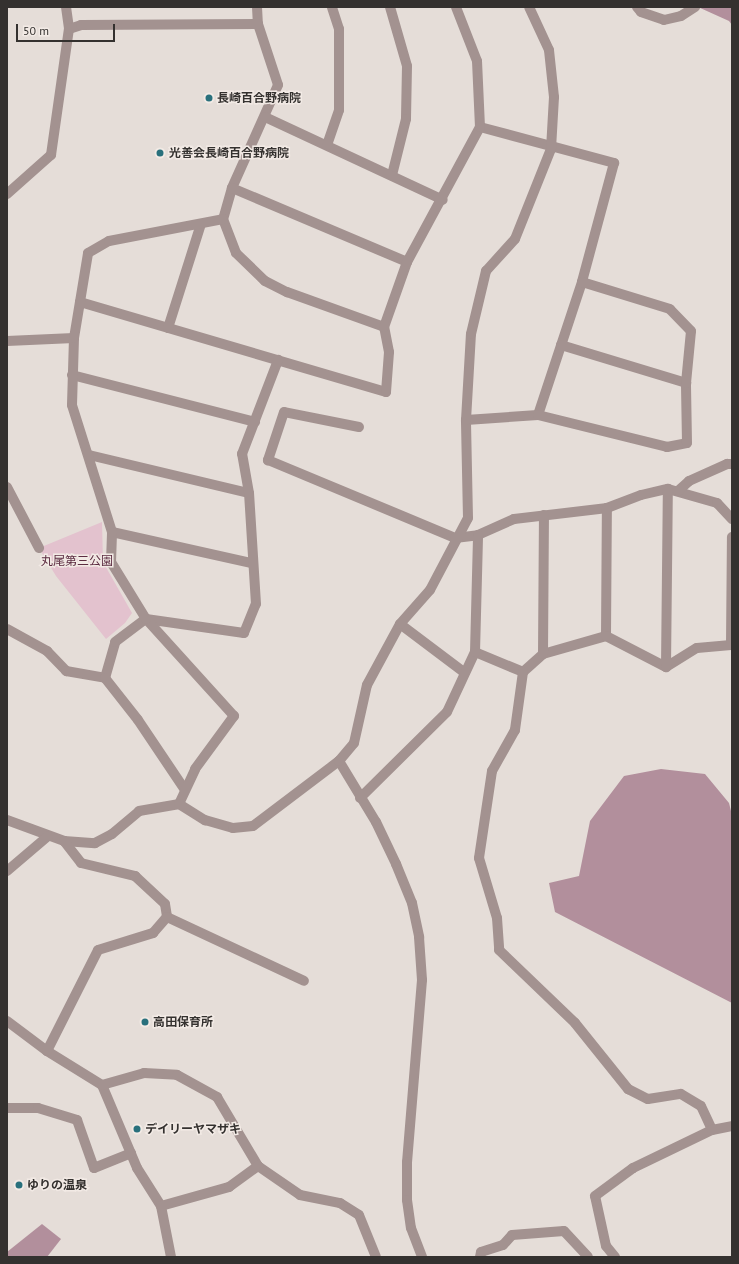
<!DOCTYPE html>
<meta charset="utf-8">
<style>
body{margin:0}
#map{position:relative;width:739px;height:1264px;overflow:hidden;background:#e5ddd8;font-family:"PT Sans","Noto Sans JP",sans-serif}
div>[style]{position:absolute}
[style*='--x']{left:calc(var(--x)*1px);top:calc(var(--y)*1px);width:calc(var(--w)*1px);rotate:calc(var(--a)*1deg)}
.green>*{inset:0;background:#e3c2ce}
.forest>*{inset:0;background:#b28f9c}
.minor>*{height:10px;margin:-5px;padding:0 5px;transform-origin:5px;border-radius:5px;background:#a39290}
.dots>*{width:11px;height:11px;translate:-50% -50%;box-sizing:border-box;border:2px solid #f2eae5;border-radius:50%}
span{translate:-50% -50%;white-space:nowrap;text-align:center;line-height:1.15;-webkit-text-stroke:3px #f2eae5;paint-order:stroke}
.poi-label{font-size:12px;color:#34312f;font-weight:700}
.left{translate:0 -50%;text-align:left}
.park-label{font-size:12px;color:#5c2c41}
.frame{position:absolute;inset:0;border:8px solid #34312f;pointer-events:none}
.scale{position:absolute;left:16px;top:24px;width:99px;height:18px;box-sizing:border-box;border:2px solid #34312f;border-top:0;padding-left:5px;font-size:12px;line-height:14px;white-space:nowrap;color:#34312f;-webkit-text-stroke:3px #f2eae5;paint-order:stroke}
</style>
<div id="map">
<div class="green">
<i style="clip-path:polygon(102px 522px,103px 562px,132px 613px,125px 623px,106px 639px,56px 576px,39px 548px)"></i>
</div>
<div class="forest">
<i style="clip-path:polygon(698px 7px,732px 7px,732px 25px,729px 21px)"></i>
<i style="clip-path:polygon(661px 769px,705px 774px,729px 803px,732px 815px,732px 1003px,555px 912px,549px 883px,579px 876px,590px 821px,624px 776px)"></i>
<i style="clip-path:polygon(42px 1224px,61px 1239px,47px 1257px,7px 1257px,7px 1252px)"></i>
</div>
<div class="minor">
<i style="--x:66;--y:7;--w:22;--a:82"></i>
<i style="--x:257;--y:7;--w:17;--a:87"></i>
<i style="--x:258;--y:24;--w:64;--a:71.8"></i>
<i style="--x:278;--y:85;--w:113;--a:114.1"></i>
<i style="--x:232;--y:188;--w:32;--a:106"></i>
<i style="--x:223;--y:219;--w:36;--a:69"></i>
<i style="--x:236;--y:253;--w:40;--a:44"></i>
<i style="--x:265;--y:281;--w:25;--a:27"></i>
<i style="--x:287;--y:292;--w:103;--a:19.8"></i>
<i style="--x:390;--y:7;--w:61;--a:73.9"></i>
<i style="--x:407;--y:66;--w:53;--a:91.1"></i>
<i style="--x:406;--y:119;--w:58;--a:104"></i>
<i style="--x:637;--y:7;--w:6;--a:51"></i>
<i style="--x:641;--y:12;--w:24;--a:19"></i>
<i style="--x:664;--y:20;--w:17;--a:-13"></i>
<i style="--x:681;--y:16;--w:17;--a:-33"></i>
<i style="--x:265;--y:117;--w:196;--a:25"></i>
<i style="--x:480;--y:127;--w:139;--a:15"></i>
<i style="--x:614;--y:163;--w:123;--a:105.1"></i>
<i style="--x:582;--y:282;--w:140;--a:108.3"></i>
<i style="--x:327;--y:145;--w:37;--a:-71"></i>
<i style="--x:339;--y:110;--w:81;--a:-90"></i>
<i style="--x:339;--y:29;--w:23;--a:-108"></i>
<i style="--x:232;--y:188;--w:190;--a:22.9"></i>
<i style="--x:7;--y:194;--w:59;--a:-41.6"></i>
<i style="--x:51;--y:155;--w:127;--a:-81.9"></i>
<i style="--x:69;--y:29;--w:13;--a:-18"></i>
<i style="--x:81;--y:25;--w:177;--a:-0.3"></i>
<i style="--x:80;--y:302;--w:319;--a:16.4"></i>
<i style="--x:386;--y:392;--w:40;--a:-85.7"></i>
<i style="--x:389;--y:352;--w:25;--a:-101"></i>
<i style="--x:384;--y:327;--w:69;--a:-70.5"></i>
<i style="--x:407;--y:262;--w:153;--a:-61.6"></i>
<i style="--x:480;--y:127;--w:66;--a:-92.6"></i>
<i style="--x:477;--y:61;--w:58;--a:-111.3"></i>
<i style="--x:168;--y:328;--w:109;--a:-72.4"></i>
<i style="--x:7;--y:341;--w:67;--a:-2.6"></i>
<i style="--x:561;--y:345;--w:131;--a:16.9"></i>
<i style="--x:72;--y:375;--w:189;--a:14.4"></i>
<i style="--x:466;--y:420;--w:72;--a:-4"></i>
<i style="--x:538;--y:415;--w:133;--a:13.9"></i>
<i style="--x:667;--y:447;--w:20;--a:-11"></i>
<i style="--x:687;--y:443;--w:60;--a:-91"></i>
<i style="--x:686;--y:383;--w:52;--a:-84.5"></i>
<i style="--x:691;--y:331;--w:30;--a:-134"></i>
<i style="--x:670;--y:309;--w:92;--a:-162.9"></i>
<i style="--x:359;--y:427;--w:76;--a:-168.7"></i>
<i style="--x:284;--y:412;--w:51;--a:108.4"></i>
<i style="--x:268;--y:460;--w:203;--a:22.6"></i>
<i style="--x:455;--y:538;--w:23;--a:-7"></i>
<i style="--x:478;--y:535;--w:39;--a:-24"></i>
<i style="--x:514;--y:519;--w:94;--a:-6.7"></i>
<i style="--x:607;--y:508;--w:36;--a:-21"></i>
<i style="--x:641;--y:495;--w:28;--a:-13"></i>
<i style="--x:668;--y:489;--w:51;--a:15.9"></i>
<i style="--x:717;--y:503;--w:22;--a:47"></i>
<i style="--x:89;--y:455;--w:164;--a:13.4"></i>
<i style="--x:7;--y:487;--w:69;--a:62.3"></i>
<i style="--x:678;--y:491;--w:15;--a:-42"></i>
<i style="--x:689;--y:481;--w:42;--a:-24.1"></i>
<i style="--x:727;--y:464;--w:5;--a:0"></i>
<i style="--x:112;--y:532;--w:142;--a:12.6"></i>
<i style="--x:400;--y:624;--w:81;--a:37"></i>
<i style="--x:7;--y:629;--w:46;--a:28.8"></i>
<i style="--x:47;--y:651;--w:28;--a:46"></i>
<i style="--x:66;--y:671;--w:40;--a:10"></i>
<i style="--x:105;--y:678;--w:37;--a:-74"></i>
<i style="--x:115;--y:642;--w:39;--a:-37"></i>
<i style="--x:146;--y:619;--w:99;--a:8.1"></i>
<i style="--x:244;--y:633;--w:31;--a:-68"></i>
<i style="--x:256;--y:604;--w:111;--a:-93.6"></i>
<i style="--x:249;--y:493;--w:40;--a:-100"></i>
<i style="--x:242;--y:454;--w:101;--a:-69"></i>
<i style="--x:606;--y:636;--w:128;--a:-89.6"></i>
<i style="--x:475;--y:652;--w:52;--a:22.6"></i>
<i style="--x:523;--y:672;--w:27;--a:-42"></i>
<i style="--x:543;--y:654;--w:66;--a:-15.9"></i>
<i style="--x:606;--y:636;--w:68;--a:27.3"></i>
<i style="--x:666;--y:667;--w:36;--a:-32"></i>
<i style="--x:697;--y:648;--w:34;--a:-5"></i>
<i style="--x:731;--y:645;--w:108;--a:-89.5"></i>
<i style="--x:543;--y:654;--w:139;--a:-89.6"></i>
<i style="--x:666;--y:667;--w:178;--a:-89.4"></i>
<i style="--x:523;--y:672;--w:59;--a:97.9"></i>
<i style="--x:515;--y:730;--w:47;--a:119.3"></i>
<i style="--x:492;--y:771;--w:88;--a:98.5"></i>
<i style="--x:479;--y:858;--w:63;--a:73.3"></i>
<i style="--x:497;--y:918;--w:32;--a:86"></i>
<i style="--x:499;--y:950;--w:105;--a:43.8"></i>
<i style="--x:575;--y:1023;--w:85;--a:51.2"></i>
<i style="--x:628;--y:1089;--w:22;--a:27"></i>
<i style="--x:648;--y:1099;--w:33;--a:-9"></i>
<i style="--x:681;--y:1094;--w:23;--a:31"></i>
<i style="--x:701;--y:1106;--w:26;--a:65"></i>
<i style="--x:105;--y:678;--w:53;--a:51.8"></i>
<i style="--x:138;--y:720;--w:84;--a:56.1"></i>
<i style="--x:339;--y:761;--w:71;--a:58.8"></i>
<i style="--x:376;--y:822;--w:47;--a:64.5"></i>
<i style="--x:396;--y:864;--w:42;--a:67.7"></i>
<i style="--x:412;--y:903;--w:35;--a:78"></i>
<i style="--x:419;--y:937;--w:43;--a:86"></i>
<i style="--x:422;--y:980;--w:183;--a:94.7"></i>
<i style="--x:407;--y:1162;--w:38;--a:90"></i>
<i style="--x:407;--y:1200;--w:28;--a:82"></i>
<i style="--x:411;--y:1228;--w:31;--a:69"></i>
<i style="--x:360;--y:798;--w:122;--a:-44.7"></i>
<i style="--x:447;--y:712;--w:66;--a:-65"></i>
<i style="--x:475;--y:652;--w:117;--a:-88.5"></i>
<i style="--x:179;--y:804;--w:38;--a:-65"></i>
<i style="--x:195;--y:769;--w:66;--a:-53.7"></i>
<i style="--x:234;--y:716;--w:131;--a:-132.2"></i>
<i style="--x:146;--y:619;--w:67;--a:-121.6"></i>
<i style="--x:111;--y:562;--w:30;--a:-88"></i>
<i style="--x:112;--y:532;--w:133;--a:-107.5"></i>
<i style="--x:72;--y:405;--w:67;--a:-88.3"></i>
<i style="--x:74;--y:338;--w:86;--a:-80.6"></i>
<i style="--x:88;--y:253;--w:24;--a:-30"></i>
<i style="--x:109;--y:241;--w:116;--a:-10.9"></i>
<i style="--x:7;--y:820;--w:61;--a:20.2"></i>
<i style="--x:64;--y:841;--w:31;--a:4"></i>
<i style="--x:95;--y:843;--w:19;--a:-28"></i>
<i style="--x:112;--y:834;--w:35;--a:-40"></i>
<i style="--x:139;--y:811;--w:41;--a:-9.9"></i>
<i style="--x:179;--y:804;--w:31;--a:32"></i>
<i style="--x:205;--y:820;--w:29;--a:16"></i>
<i style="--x:233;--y:828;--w:20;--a:-6"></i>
<i style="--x:253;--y:826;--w:108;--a:-37.1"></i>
<i style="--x:339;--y:761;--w:23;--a:-50"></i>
<i style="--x:354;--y:743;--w:59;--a:-77.4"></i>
<i style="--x:367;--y:685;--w:69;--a:-61.6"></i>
<i style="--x:400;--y:624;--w:45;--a:-48.6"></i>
<i style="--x:430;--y:590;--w:81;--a:-62.2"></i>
<i style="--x:468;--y:518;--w:98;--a:-91.2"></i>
<i style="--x:466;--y:420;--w:86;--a:-86.7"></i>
<i style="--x:471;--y:334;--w:65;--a:-76.6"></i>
<i style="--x:486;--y:271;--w:43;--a:-47.8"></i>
<i style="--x:515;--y:239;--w:97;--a:-68.2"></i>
<i style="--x:551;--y:149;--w:52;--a:-86.7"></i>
<i style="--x:554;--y:97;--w:47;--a:-96.1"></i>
<i style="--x:549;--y:50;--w:47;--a:-114.9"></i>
<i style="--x:64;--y:841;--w:28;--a:52"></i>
<i style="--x:81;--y:863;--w:56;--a:13.5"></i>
<i style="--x:135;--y:876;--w:41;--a:43"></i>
<i style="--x:165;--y:904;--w:13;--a:81"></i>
<i style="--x:7;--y:871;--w:54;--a:-40.5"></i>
<i style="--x:167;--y:917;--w:151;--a:25"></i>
<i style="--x:7;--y:1021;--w:50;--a:36.9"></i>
<i style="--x:47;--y:1051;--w:65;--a:31.7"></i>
<i style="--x:102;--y:1085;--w:90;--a:67.1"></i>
<i style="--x:137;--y:1168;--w:45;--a:57.7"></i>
<i style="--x:161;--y:1206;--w:52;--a:78.9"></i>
<i style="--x:47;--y:1051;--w:113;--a:-63.2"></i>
<i style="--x:98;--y:950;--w:58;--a:-17.2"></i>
<i style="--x:153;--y:933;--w:21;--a:-49"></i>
<i style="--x:102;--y:1085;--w:44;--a:-15.9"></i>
<i style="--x:144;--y:1073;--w:33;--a:3"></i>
<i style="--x:177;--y:1075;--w:46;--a:28.8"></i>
<i style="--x:217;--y:1097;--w:80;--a:59.3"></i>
<i style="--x:258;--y:1166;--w:51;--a:34.6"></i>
<i style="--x:300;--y:1195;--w:41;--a:11.3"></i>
<i style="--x:340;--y:1203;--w:22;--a:32"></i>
<i style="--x:359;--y:1215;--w:45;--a:68"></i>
<i style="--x:7;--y:1108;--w:31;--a:0"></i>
<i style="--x:38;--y:1108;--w:41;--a:17.1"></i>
<i style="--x:77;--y:1120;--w:51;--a:70.5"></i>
<i style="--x:94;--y:1168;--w:40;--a:-22"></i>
<i style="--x:161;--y:1206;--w:71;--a:-15.6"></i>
<i style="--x:229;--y:1187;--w:36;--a:-36"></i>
<i style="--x:480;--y:1257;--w:5;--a:-79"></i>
<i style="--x:481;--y:1252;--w:23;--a:-18"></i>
<i style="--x:503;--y:1245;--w:13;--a:-48"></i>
<i style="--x:512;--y:1235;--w:52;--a:-4.4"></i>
<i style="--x:564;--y:1231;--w:35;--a:47"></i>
<i style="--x:615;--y:1257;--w:14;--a:-129"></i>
<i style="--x:606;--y:1246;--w:51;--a:-102.4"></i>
<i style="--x:595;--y:1196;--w:47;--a:-36.4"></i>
<i style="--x:633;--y:1168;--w:88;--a:-25.7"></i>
<i style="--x:712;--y:1130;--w:20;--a:-11"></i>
</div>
<div class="dots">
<i style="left:209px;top:98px;background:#29707c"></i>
<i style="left:160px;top:153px;background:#29707c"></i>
<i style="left:145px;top:1022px;background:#29707c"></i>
<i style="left:137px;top:1129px;background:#29707c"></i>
<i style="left:19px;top:1185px;background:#29707c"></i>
</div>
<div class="poi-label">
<span class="left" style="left:217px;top:98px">長崎百合野病院</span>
<span class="left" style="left:169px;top:153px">光善会長崎百合野病院</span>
<span class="left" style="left:153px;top:1022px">高田保育所</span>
<span class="left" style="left:145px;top:1129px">デイリーヤマザキ</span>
<span class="left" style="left:27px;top:1185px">ゆりの温泉</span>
</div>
<div class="park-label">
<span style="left:77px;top:561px">丸尾第三公園</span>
</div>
<div class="frame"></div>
<div class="scale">50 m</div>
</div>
